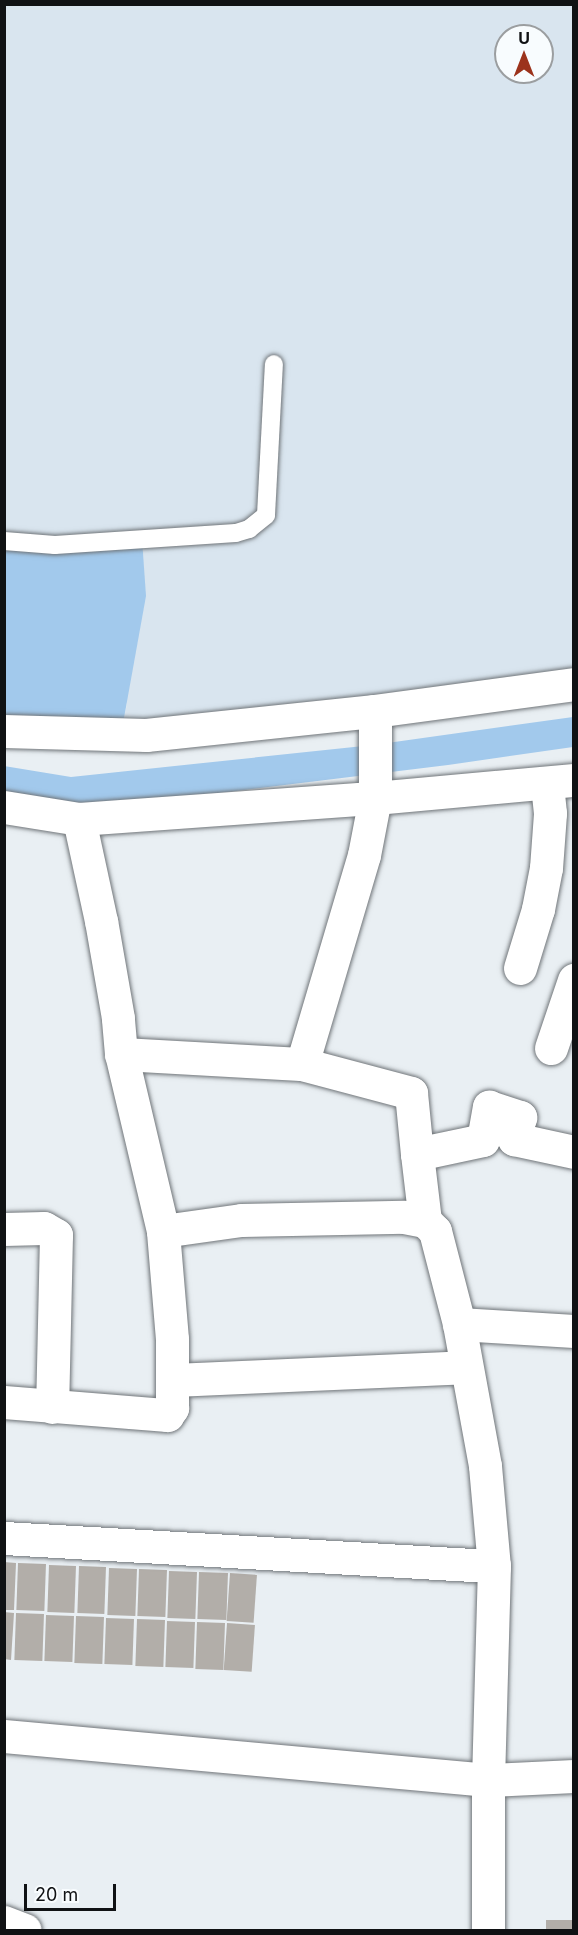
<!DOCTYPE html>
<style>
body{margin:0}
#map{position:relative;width:578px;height:1935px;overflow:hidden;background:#e9eff3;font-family:Inter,sans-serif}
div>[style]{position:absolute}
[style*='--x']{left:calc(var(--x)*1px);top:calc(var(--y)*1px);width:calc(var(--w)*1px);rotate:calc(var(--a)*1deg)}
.built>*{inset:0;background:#d9e5ef}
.water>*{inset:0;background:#a2c9ec}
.building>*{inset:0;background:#b2aea9;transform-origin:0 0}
.roads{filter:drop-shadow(0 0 2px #707579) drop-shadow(0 0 2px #707579)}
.lane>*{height:18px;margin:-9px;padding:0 9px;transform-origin:9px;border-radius:9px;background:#fff}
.street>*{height:33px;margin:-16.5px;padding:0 16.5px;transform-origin:16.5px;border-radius:16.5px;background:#fff}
span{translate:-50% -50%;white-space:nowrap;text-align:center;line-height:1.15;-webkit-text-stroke:4.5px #f8fcfe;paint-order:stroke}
.frame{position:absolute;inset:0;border:6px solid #101214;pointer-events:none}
.north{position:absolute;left:494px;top:24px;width:60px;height:60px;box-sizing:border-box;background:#f8fcfe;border:2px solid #9b9ea0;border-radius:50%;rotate:0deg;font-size:16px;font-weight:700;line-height:24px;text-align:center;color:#101214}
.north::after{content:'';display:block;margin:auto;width:21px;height:27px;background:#9c331c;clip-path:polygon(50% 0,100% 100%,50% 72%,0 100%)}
.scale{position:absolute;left:24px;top:1884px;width:92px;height:27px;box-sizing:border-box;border:3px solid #101214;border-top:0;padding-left:8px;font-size:18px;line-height:21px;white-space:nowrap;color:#101214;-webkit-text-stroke:4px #f8fcfe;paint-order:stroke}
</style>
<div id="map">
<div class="built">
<i style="clip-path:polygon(evenodd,4px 5px,573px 5px,573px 684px,163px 732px,124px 718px,127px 704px,5px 541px,4px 5px,506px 36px,542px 36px,542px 72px,506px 72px,506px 36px)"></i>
</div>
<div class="water">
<i style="clip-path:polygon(142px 539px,146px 596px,124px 718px,5px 731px,4px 541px)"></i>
<i style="clip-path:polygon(573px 717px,573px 747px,448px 765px,155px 801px,69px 807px,5px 795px,4px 766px,71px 777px,373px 745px)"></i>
</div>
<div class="building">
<i style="clip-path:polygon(4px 1562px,16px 1563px,14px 1610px,4px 1610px)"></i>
<i style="left:18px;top:1563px;width:28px;height:47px;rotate:2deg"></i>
<i style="left:49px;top:1565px;width:27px;height:47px;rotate:2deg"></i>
<i style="left:79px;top:1566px;width:27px;height:47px;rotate:2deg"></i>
<i style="left:109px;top:1568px;width:28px;height:47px;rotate:2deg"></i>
<i style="left:139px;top:1569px;width:28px;height:47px;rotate:2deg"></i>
<i style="left:169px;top:1571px;width:28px;height:47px;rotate:2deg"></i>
<i style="left:199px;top:1572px;width:29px;height:47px;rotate:2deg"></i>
<i style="left:230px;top:1573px;width:27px;height:48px;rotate:4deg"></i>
<i style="clip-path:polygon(4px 1612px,14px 1613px,11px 1660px,4px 1659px)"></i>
<i style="left:16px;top:1613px;width:28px;height:47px;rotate:2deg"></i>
<i style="left:46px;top:1615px;width:28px;height:46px;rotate:2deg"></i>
<i style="left:76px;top:1616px;width:28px;height:47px;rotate:2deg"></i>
<i style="left:106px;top:1618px;width:28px;height:46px;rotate:2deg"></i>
<i style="left:137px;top:1619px;width:28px;height:47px;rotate:2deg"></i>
<i style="left:167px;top:1621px;width:28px;height:46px;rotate:2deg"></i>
<i style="left:197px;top:1622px;width:28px;height:47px;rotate:2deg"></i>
<i style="left:227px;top:1623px;width:28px;height:47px;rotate:4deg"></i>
<i style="left:546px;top:1920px;width:28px;height:10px"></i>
</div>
<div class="roads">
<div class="lane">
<i style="--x:4;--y:541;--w:51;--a:4.5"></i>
<i style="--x:55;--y:545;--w:181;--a:-3.8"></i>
<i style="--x:236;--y:533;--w:14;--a:-17"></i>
<i style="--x:249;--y:529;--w:22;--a:-39"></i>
<i style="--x:266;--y:515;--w:151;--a:-87"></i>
</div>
<div class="street">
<i style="--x:375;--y:711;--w:87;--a:90"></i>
<i style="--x:375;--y:798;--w:58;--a:100.9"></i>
<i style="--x:364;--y:855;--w:218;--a:106.5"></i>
<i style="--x:302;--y:1064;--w:113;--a:14.9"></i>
<i style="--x:411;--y:1093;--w:61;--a:84.4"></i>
<i style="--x:4;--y:731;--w:142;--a:1.6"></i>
<i style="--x:146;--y:735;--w:230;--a:-6"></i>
<i style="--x:375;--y:711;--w:201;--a:-7.7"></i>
<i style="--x:4;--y:807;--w:76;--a:9.1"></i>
<i style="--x:79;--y:819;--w:297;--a:-4.1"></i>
<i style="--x:375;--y:798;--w:200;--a:-5.2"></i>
<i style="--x:520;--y:968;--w:62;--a:-73"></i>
<i style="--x:538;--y:909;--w:42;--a:-79"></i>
<i style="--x:546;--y:868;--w:55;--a:-85.8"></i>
<i style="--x:550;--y:813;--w:30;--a:-96"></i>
<i style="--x:551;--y:1048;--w:72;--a:-71.3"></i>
<i style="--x:121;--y:1054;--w:181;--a:3.2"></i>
<i style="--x:425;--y:1221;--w:67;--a:-96.8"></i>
<i style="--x:417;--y:1154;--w:67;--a:-12"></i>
<i style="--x:483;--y:1140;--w:34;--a:-80"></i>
<i style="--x:489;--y:1107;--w:33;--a:18"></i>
<i style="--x:520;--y:1117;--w:23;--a:105"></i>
<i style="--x:514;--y:1139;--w:61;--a:12.2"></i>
<i style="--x:4;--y:1229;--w:40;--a:-1.4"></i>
<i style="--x:44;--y:1228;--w:14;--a:30"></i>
<i style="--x:56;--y:1235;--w:172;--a:91.3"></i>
<i style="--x:163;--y:1231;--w:79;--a:-8"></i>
<i style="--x:241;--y:1220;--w:163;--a:-1.1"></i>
<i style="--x:404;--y:1217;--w:21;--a:11"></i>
<i style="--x:425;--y:1221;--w:14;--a:45"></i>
<i style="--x:435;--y:1231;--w:96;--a:75.5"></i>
<i style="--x:459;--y:1324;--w:144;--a:79.6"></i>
<i style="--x:485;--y:1466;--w:100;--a:84.9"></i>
<i style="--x:494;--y:1566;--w:214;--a:91.6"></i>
<i style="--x:488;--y:1780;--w:150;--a:90"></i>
<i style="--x:459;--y:1324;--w:115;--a:3.5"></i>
<i style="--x:173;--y:1380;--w:292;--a:-2.5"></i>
<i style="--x:4;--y:1402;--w:164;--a:4.6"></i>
<i style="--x:167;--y:1415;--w:9;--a:-54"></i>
<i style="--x:172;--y:1408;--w:69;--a:-90"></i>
<i style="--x:172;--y:1339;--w:108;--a:-94.8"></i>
<i style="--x:163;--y:1231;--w:182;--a:-103.3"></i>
<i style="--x:121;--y:1054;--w:36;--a:-95"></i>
<i style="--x:118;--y:1018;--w:98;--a:-99.9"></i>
<i style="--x:101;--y:921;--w:104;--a:-102.2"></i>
<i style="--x:4;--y:1538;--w:491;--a:3.3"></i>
<i style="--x:4;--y:1736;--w:486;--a:5.2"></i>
<i style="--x:488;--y:1780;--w:86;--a:-2.7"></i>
<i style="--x:4;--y:1922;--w:22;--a:21"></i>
</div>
</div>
<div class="frame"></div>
<div class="north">U</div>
<div class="scale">20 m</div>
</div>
